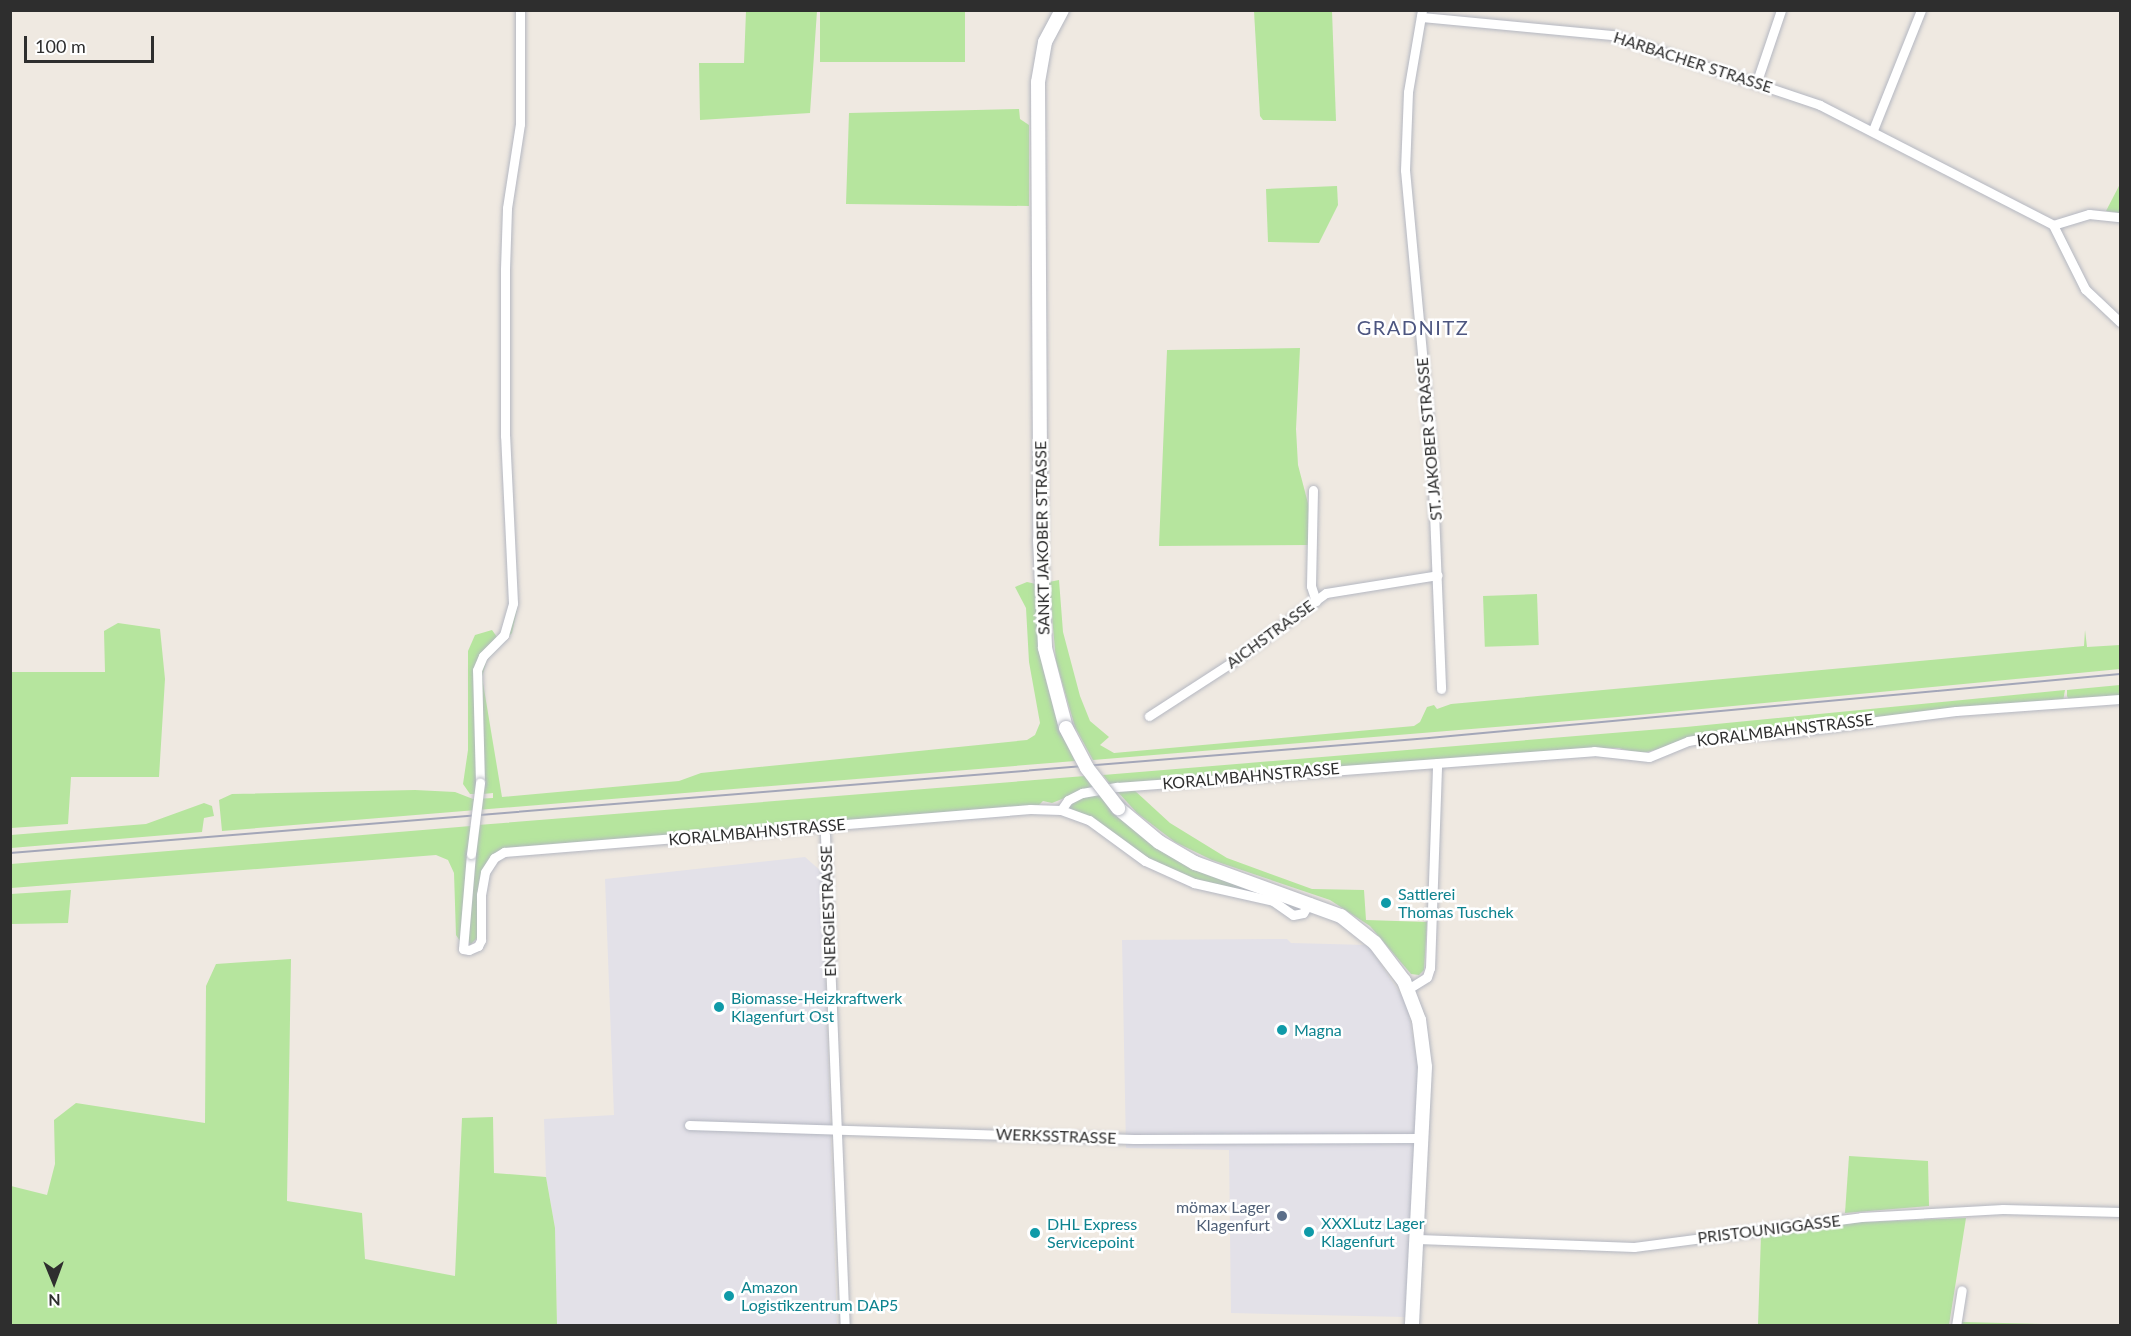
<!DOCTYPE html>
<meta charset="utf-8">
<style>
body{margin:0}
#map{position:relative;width:2131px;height:1336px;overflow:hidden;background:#efe9e1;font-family:Lato,sans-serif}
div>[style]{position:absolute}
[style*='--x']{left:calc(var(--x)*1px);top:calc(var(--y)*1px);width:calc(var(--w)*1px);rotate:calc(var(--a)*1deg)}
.industrial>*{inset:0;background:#e3e1e8}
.green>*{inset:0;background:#b6e59e;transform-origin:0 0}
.roads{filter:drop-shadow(0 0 2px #b4b7c1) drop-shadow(0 0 2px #b4b7c1)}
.minor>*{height:9px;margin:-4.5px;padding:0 4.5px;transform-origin:4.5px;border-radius:4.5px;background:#fff}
.secondary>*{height:14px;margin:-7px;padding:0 7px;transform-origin:7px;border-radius:7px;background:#fff}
.rail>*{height:2px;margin:-1px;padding:0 1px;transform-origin:1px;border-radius:1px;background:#a3a6b8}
.bridges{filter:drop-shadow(0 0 2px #b4b7c1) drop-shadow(0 0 2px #b4b7c1)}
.minor-bridge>*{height:9px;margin:-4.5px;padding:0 4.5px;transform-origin:4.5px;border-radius:4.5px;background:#fff}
.secondary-bridge>*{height:14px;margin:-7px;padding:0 7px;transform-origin:7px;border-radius:7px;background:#fff}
.dots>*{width:16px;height:16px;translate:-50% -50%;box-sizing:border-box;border:3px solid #fff;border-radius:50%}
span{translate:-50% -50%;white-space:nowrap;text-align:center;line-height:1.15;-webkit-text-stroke:5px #fff;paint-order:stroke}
.street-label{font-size:16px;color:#2e2e2e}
.culture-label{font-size:16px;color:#0d838f}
.left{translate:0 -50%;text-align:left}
.service-label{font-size:16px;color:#4e5e75}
.right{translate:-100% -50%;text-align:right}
.quarter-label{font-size:20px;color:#4d5680;letter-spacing:1.5px}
.frame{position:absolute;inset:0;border:12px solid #2e2e2e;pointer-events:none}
.north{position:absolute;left:24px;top:1252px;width:60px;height:60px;-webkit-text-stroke:4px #fff;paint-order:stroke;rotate:179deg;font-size:16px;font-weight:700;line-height:24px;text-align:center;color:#2e2e2e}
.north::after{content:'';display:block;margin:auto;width:21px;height:27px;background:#2e2e2e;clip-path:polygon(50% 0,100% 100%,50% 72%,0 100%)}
.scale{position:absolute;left:24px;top:36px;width:130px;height:27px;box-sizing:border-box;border:3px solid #2e2e2e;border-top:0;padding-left:8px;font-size:18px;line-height:21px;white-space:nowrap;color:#2e2e2e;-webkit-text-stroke:4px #fff;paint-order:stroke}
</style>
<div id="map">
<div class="industrial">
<i style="clip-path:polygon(805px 857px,822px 872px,837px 1325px,557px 1325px,555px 1228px,546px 1177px,544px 1119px,614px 1115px,605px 879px)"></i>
<i style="clip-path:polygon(1287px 939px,1291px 943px,1368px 945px,1407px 1004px,1418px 1066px,1410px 1273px,1405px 1317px,1231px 1313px,1229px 1150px,1126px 1148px,1122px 940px)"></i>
</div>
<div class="green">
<i style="clip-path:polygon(746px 11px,817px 11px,810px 113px,700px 120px,699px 63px,744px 63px)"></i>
<i style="left:820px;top:11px;width:145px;height:51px"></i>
<i style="clip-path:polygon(1254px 11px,1332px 11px,1336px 121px,1263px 120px,1260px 116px)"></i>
<i style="clip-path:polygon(1019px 109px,1020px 119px,1029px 125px,1029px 206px,846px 204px,849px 113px)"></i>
<i style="clip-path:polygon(2120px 184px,2120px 213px,2106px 211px)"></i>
<i style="clip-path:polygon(1337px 186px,1338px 205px,1319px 243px,1268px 242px,1266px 189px)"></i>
<i style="clip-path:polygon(1300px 348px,1296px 429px,1298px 465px,1310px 511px,1309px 545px,1159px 546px,1167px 350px)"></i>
<i style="clip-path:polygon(1059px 580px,1063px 632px,1080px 696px,1090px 721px,1109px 737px,1100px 745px,1114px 753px,1414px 726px,1420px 722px,1427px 707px,1434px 705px,1437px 709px,1451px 704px,2084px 646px,2085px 630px,2087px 647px,2120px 645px,2120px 669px,1618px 717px,1093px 760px,1075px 727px,1056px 661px,1049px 582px)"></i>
<i style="clip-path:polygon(1027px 582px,1036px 584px,1043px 669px,1059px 729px,1075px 761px,222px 831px,219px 800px,232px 794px,415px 790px,455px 792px,473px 799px,493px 798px,493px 793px,483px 794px,484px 762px,478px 695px,480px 664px,509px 634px,518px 605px,512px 633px,487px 660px,482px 677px,502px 797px,679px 781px,701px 773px,1027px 740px,1035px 735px,1040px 723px,1029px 662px,1026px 608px,1015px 587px)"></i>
<i style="left:1537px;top:594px;width:51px;height:54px;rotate:88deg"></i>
<i style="clip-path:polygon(118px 623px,160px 629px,165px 679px,159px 777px,71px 777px,68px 824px,11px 828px,11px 672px,105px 672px,104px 631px)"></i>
<i style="clip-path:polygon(492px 630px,497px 637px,479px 657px,479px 749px,475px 794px,470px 794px,463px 784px,468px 750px,468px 651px,475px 635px)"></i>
<i style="clip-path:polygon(2120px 685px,2120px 697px,2069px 700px,2067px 696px,2067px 690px)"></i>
<i style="clip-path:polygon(2065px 690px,2063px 701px,1717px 734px,1639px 754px,1619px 748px,1589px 748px,1111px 785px,1103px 775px,1686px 727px)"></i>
<i style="clip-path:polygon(1085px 776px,1092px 787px,1052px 803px,1043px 801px,1039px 805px,491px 857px,478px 937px,471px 944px,467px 941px,478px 825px)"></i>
<i style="clip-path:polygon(1133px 789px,1170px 823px,1227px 858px,1312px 889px,1364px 890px,1366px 920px,1427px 922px,1424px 970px,1419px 975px,1411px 974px,1370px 926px,1330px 900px,1212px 860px,1175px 842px,1137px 813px,1116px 790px)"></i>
<i style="clip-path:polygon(1097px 793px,1169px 856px,1296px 908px,1171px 872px,1069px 808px,1074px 800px)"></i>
<i style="clip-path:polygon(204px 803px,212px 806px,214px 816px,204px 818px,202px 832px,11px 848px,11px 835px,146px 824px)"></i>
<i style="clip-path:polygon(471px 826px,460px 941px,456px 935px,454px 873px,448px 860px,436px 855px,11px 888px,11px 864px)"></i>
<i style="clip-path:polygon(71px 890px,68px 923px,11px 924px,11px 894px)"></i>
<i style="clip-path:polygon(291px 959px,287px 1201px,362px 1213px,365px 1259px,455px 1276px,462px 1118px,493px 1117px,494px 1173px,546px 1177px,555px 1228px,557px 1325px,11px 1325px,11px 1186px,47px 1195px,55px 1164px,54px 1120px,76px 1103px,205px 1123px,206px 986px,216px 964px)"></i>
<i style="clip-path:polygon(1849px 1156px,1928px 1161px,1929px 1206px,1845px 1213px)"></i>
<i style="clip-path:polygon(1966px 1218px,1949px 1325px,1758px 1325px,1761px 1235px,1861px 1222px)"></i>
<i style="clip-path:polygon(1962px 1322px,2044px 1324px,1961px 1325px)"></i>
</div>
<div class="roads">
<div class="minor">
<i style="--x:1422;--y:10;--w:83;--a:99.7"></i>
<i style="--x:1408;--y:92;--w:78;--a:92.2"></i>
<i style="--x:1405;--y:170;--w:293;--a:84.7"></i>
<i style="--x:1432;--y:462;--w:227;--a:87.7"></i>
<i style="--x:1421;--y:17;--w:192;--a:5.4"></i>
<i style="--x:1612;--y:35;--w:219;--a:18.6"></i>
<i style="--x:1820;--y:105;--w:262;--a:27.2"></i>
<i style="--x:2053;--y:225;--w:72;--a:63.4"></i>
<i style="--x:2085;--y:289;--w:48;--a:43.3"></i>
<i style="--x:1757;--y:81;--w:75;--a:-71.3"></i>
<i style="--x:1873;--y:130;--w:129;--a:-68.2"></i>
<i style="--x:2053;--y:225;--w:38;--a:-17"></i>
<i style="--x:2089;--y:214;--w:31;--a:6"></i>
<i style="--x:1313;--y:490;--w:96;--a:91.2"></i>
<i style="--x:1311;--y:586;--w:16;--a:72"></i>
<i style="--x:1149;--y:716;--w:98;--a:-32.9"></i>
<i style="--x:1231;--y:663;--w:118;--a:-36.4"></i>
<i style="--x:1326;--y:593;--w:113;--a:-9.1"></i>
<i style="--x:480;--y:783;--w:113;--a:-91.5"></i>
<i style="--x:477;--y:670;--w:15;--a:-67"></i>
<i style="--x:483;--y:656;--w:30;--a:-45"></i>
<i style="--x:504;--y:635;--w:33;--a:-74"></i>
<i style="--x:513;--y:603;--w:167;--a:-92.7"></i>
<i style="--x:505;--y:436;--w:167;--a:-90"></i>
<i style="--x:505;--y:269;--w:61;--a:-88.1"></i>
<i style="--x:507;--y:208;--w:85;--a:-81.2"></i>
<i style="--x:520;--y:124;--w:114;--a:-90"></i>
<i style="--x:1061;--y:810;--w:12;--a:-55"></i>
<i style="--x:1068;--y:800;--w:16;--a:-27"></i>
<i style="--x:1082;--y:793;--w:36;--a:-10"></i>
<i style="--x:1117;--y:787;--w:478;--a:-4.3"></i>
<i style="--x:1594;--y:751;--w:55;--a:6.2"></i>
<i style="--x:1649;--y:757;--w:42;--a:-22.3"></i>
<i style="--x:1688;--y:741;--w:23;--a:-10"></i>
<i style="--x:1711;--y:737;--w:71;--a:-3.2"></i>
<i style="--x:1782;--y:733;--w:175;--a:-7.2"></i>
<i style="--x:1956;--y:711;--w:164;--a:-4.2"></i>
<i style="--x:825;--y:835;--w:491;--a:87.7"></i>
<i style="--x:471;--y:854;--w:95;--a:94.8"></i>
<i style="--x:463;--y:949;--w:6;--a:9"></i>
<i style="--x:469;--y:950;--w:10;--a:-24"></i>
<i style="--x:478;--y:946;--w:7;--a:-63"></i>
<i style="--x:481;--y:940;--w:45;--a:-90"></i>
<i style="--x:481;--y:895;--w:23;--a:-80"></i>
<i style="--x:485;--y:872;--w:17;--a:-57"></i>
<i style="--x:494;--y:858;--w:12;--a:-31"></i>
<i style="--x:504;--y:852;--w:528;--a:-4.67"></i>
<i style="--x:1030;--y:809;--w:31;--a:2"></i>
<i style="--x:1061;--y:810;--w:30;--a:20"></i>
<i style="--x:1089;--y:820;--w:69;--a:36.2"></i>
<i style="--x:1145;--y:861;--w:54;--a:24.2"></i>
<i style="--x:1194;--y:883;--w:81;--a:12.8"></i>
<i style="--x:1273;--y:901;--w:24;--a:35"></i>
<i style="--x:1293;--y:915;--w:10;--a:-11"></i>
<i style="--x:1303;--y:913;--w:13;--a:-58"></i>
<i style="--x:1408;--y:989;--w:22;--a:-32"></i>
<i style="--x:1427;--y:977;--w:9;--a:-72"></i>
<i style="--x:1430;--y:968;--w:205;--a:-88"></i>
<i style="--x:689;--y:1125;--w:445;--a:1.8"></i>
<i style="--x:1134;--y:1139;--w:289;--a:-0.2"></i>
<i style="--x:1418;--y:1239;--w:216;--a:2.1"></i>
<i style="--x:1634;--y:1247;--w:229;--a:-7.5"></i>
<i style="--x:1861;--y:1217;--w:142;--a:-3.2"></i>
<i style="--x:2003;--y:1209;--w:117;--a:1.5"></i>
<i style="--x:1956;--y:1326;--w:36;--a:-81"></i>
</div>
<div class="secondary">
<i style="--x:1062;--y:10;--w:36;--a:118"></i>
<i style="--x:1045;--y:42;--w:41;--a:99.9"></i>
<i style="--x:1038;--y:82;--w:458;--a:89.7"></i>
<i style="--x:1040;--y:540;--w:108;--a:87.3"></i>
<i style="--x:1045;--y:648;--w:83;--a:75.3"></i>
<i style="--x:1118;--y:808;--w:53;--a:39.7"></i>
<i style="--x:1159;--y:842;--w:42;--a:30.3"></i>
<i style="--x:1195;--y:863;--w:155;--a:20"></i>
<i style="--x:1341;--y:916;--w:43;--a:38.5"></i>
<i style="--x:1375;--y:943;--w:48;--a:52.7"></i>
<i style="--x:1404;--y:981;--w:42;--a:69"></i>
<i style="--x:1419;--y:1020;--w:47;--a:82.7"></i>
<i style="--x:1425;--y:1067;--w:259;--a:92.9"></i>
</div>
</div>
<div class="rail">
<i style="--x:10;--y:853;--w:1424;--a:-4.63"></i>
<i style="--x:1429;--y:738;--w:694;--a:-5.29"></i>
</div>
<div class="bridges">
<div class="minor-bridge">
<i style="--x:471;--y:854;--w:72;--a:-82.8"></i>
</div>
<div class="secondary-bridge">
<i style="--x:1066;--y:728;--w:45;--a:62.3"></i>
<i style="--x:1087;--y:768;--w:51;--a:52.2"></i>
</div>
</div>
<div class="dots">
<i style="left:1386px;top:903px;background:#0f9aa8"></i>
<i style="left:719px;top:1007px;background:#0f9aa8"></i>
<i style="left:1282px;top:1030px;background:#0f9aa8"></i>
<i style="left:1282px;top:1216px;background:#5c6f8a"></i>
<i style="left:1309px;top:1232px;background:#0f9aa8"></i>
<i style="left:1035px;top:1233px;background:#0f9aa8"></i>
<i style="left:729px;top:1296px;background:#0f9aa8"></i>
</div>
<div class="street-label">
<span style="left:1693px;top:62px;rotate:18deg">HARBACHER STRASSE</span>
<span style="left:1429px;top:439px;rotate:-95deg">ST. JAKOBER STRASSE</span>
<span style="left:1042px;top:538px;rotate:-91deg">SANKT JAKOBER STRASSE</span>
<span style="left:1270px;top:634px;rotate:-36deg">AICHSTRASSE</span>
<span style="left:1785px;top:730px;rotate:-7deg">KORALMBAHNSTRASSE</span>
<span style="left:1251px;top:776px;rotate:-5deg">KORALMBAHNSTRASSE</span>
<span style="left:757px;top:832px;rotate:-5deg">KORALMBAHNSTRASSE</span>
<span style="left:828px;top:911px;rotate:-92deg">ENERGIESTRASSE</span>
<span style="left:1056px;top:1136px;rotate:2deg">WERKSSTRASSE</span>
<span style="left:1769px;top:1229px;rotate:-7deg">PRISTOUNIGGASSE</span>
</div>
<div class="culture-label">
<span class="left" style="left:1398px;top:903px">Sattlerei<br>Thomas Tuschek</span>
<span class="left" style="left:731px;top:1007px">Biomasse-Heizkraftwerk<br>Klagenfurt Ost</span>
<span class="left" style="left:1294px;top:1030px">Magna</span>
<span class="left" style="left:1321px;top:1232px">XXXLutz Lager<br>Klagenfurt</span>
<span class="left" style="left:1047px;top:1233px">DHL Express<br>Servicepoint</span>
<span class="left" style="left:741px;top:1296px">Amazon<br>Logistikzentrum DAP5</span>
</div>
<div class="service-label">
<span class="right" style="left:1270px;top:1216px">mömax Lager<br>Klagenfurt</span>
</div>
<div class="quarter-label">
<span style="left:1413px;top:327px">GRADNITZ</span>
</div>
<div class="frame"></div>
<div class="north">N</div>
<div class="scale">100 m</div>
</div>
